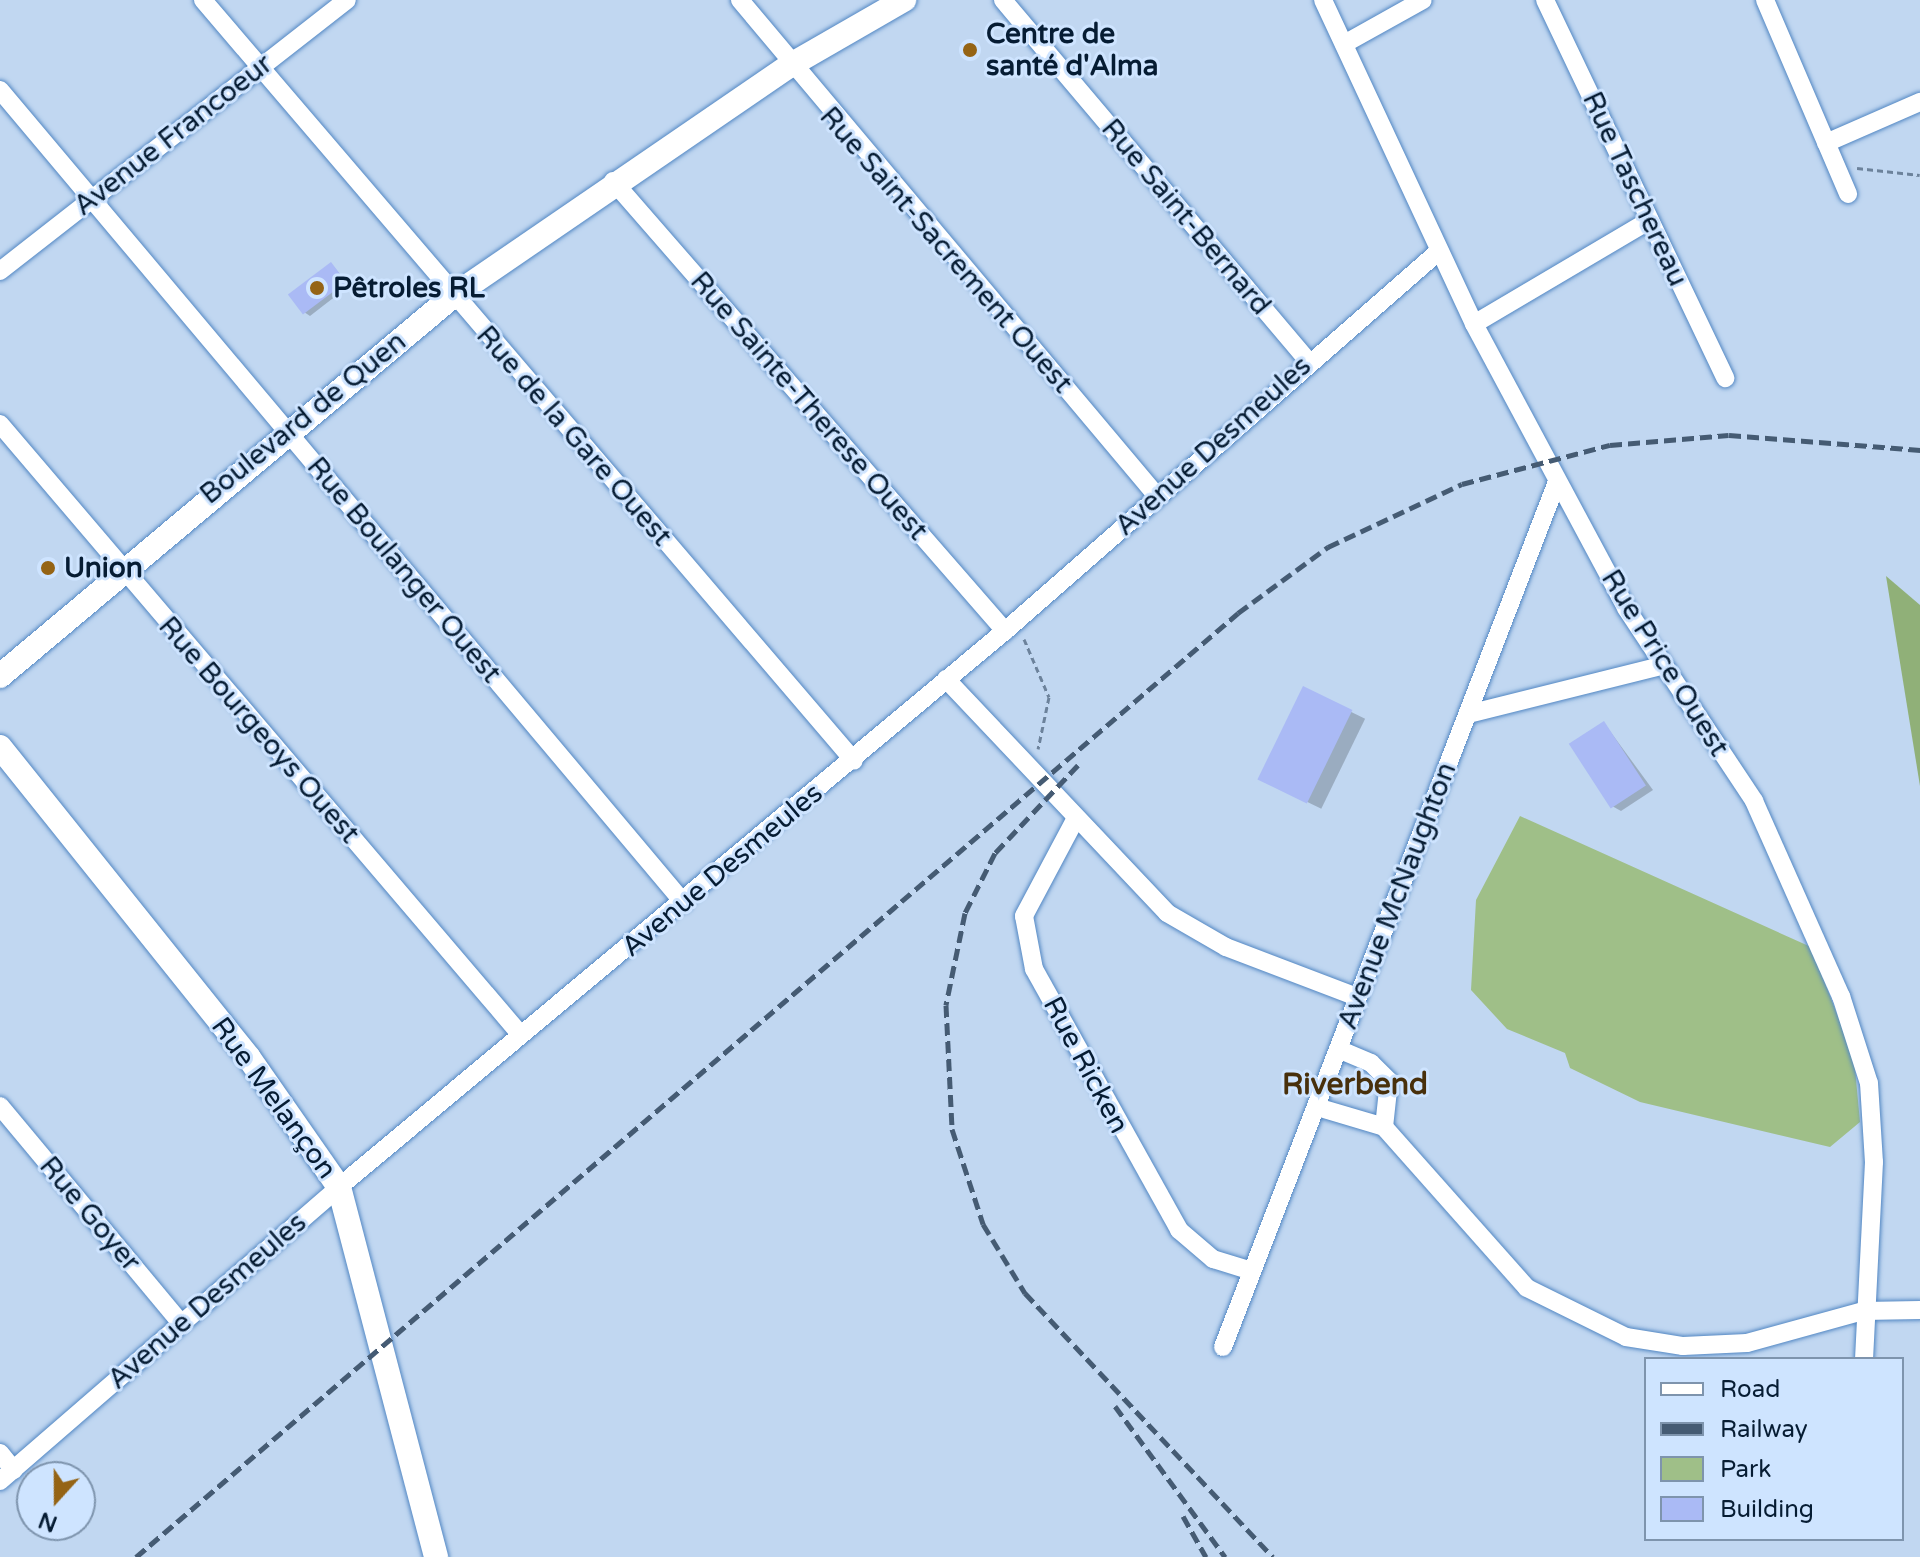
<!DOCTYPE html>
<meta charset="utf-8">
<style>
body{margin:0}
#map{position:relative;width:1920px;height:1557px;overflow:hidden;background:#c1d7f1;font-family:"Varela Round",sans-serif}
div>[style]{position:absolute}
[style*='--x']{left:calc(var(--x)*1px);top:calc(var(--y)*1px);width:calc(var(--w)*1px);rotate:calc(var(--a)*1deg)}
.green>*{inset:0;background:#9fbf88}
.forest>*{inset:0;background:#90b078}
.shadow>*{inset:0;background:#0003;transform-origin:0 0}
.building>*{inset:0;background:#aabaf5;transform-origin:0 0}
.path>*{height:3px;margin-top:-1.5px;transform-origin:0;background:repeating-linear-gradient(90deg,#6c829b 0 6px,transparent 0 10px)}
.roads{filter:drop-shadow(0 0 2px #5287c3) drop-shadow(0 0 2px #5287c3)}
.street>*{height:18px;margin:-9px;padding:0 9px;transform-origin:9px;border-radius:9px;background:#fff}
.secondary>*{height:24px;margin:-12px;padding:0 12px;transform-origin:12px;border-radius:12px;background:#fff}
.rail>*{height:5px;margin-top:-2.5px;transform-origin:0;background:repeating-linear-gradient(90deg,#455b73 0 12px,transparent 0 18px)}
.dots>*{width:22px;height:22px;translate:-50% -50%;box-sizing:border-box;border:4px solid #cee4ff;border-radius:50%}
span{translate:-50% -50%;white-space:nowrap;text-align:center;line-height:1.15;-webkit-text-stroke:6px #cee4ff;paint-order:stroke}
.poi-label{font-size:28px;color:#061c33;font-weight:700}
.left{translate:0 -50%;text-align:left}
.street-label{font-size:28px;color:#061c33}
.neighbourhood-label{font-size:30px;color:#48300c;font-weight:700}
.legend{position:absolute;left:1644px;top:1357px;width:260px;height:184px;box-sizing:border-box;background:#cee4ff;border:2px solid #7e94ad;margin:0;padding:10px 14px;list-style:none;font-size:24px;color:#061c33}
.legend li{display:flex;align-items:center;gap:16px;height:40px}
.legend b{width:40px;border:2px solid #7e94ad}
.north{position:absolute;left:16px;top:1461px;width:80px;height:80px;box-sizing:border-box;background:#cee4ff;border:2px solid #7e94ad;border-radius:50%;rotate:201deg;font-size:22px;font-weight:700;line-height:32px;text-align:center;color:#061c33}
.north::after{content:'';display:block;margin:auto;width:28px;height:36px;background:#956415;clip-path:polygon(50% 0,100% 100%,50% 72%,0 100%)}
</style>
<div id="map">
<div class="green">
<i style="clip-path:polygon(1520px 816px,1811px 947px,1854px 1058px,1860px 1122px,1830px 1147px,1640px 1102px,1570px 1068px,1565px 1053px,1507px 1029px,1471px 990px,1476px 900px)"></i>
</div>
<div class="forest">
<i style="clip-path:polygon(1886px 576px,1920px 605px,1920px 786px)"></i>
</div>
<div class="shadow">
<i style="clip-path:polygon(331px 264px,350px 285px,310px 316px,304px 312px)"></i>
<i style="left:1304px;top:689px;width:68px;height:100px;rotate:26deg"></i>
<i style="clip-path:polygon(1604px 723px,1653px 790px,1621px 811px,1612px 806px)"></i>
</div>
<div class="building">
<i style="left:331px;top:262px;width:25px;height:54px;rotate:53deg"></i>
<i style="left:1303px;top:686px;width:55px;height:104px;rotate:26deg"></i>
<i style="left:1604px;top:721px;width:77px;height:42px;rotate:57deg"></i>
</div>
<div class="path">
<i style="--x:1857;--y:168;--w:63;--a:6.3"></i>
<i style="--x:1024;--y:639;--w:63;--a:66.7"></i>
<i style="--x:1049;--y:697;--w:53;--a:101.9"></i>
</div>
<div class="roads">
<div class="street">
<i style="--x:203;--y:0;--w:1001;--a:49.45"></i>
<i style="--x:740;--y:0;--w:648;--a:49.95"></i>
<i style="--x:1003;--y:0;--w:473;--a:49.8"></i>
<i style="--x:1323;--y:0;--w:357;--a:65"></i>
<i style="--x:1474;--y:324;--w:322;--a:61.8"></i>
<i style="--x:1626;--y:608;--w:232;--a:56.4"></i>
<i style="--x:1754;--y:801;--w:214;--a:66"></i>
<i style="--x:1841;--y:996;--w:91;--a:72.2"></i>
<i style="--x:1869;--y:1083;--w:79;--a:86.4"></i>
<i style="--x:1874;--y:1162;--w:197;--a:92.9"></i>
<i style="--x:1545;--y:0;--w:419;--a:64.5"></i>
<i style="--x:1765;--y:0;--w:211;--a:66.8"></i>
<i style="--x:1344;--y:44;--w:90;--a:-29.1"></i>
<i style="--x:0;--y:90;--w:1062;--a:49.93"></i>
<i style="--x:1826;--y:143;--w:103;--a:-23.6"></i>
<i style="--x:613;--y:181;--w:597;--a:48.94"></i>
<i style="--x:0;--y:271;--w:440;--a:-38"></i>
<i style="--x:1474;--y:324;--w:204;--a:-30.6"></i>
<i style="--x:0;--y:424;--w:802;--a:49.55"></i>
<i style="--x:946;--y:679;--w:322;--a:46.6"></i>
<i style="--x:1167;--y:913;--w:68;--a:30"></i>
<i style="--x:1226;--y:947;--w:140;--a:20.9"></i>
<i style="--x:1468;--y:714;--w:198;--a:-14"></i>
<i style="--x:1076;--y:818;--w:111;--a:118"></i>
<i style="--x:1024;--y:916;--w:54;--a:79.3"></i>
<i style="--x:1034;--y:969;--w:299;--a:60.9"></i>
<i style="--x:1179;--y:1230;--w:45;--a:40.5"></i>
<i style="--x:1213;--y:1259;--w:41;--a:17.1"></i>
<i style="--x:1338;--y:1049;--w:36;--a:23"></i>
<i style="--x:1371;--y:1063;--w:25;--a:45"></i>
<i style="--x:1389;--y:1081;--w:46;--a:96.2"></i>
<i style="--x:0;--y:1106;--w:281;--a:50.2"></i>
<i style="--x:1317;--y:1107;--w:70;--a:16.6"></i>
<i style="--x:1384;--y:1127;--w:215;--a:48.4"></i>
<i style="--x:1527;--y:1288;--w:110;--a:26.3"></i>
<i style="--x:1626;--y:1337;--w:58;--a:9"></i>
<i style="--x:1683;--y:1346;--w:64;--a:-2.7"></i>
<i style="--x:1747;--y:1343;--w:120;--a:-15.4"></i>
<i style="--x:1863;--y:1311;--w:57;--a:-1"></i>
<i style="--x:1223;--y:1347;--w:927;--a:-68.89"></i>
<i style="--x:0;--y:1453;--w:22;--a:51"></i>
<i style="--x:0;--y:1481;--w:449;--a:-40.9"></i>
<i style="--x:339;--y:1187;--w:868;--a:-39.86"></i>
<i style="--x:1005;--y:631;--w:577;--a:-41.2"></i>
</div>
<div class="secondary">
<i style="--x:0;--y:676;--w:591;--a:-39.99"></i>
<i style="--x:453;--y:296;--w:407;--a:-34.4"></i>
<i style="--x:789;--y:66;--w:133;--a:-29.9"></i>
<i style="--x:0;--y:747;--w:398;--a:51.3"></i>
<i style="--x:249;--y:1058;--w:157;--a:55.1"></i>
<i style="--x:339;--y:1187;--w:383;--a:75.3"></i>
</div>
</div>
<div class="rail">
<i style="--x:1078;--y:765;--w:121;--a:133.3"></i>
<i style="--x:995;--y:853;--w:67;--a:116.6"></i>
<i style="--x:965;--y:913;--w:94;--a:101.7"></i>
<i style="--x:946;--y:1005;--w:124;--a:87.2"></i>
<i style="--x:952;--y:1129;--w:100;--a:71.9"></i>
<i style="--x:983;--y:1224;--w:81;--a:58.7"></i>
<i style="--x:1025;--y:1293;--w:362;--a:46.8"></i>
<i style="--x:1115;--y:1406;--w:187;--a:53.9"></i>
<i style="--x:1183;--y:1516;--w:47;--a:60.7"></i>
<i style="--x:136;--y:1557;--w:1451;--a:-40.58"></i>
<i style="--x:1238;--y:613;--w:112;--a:-36.3"></i>
<i style="--x:1328;--y:547;--w:148;--a:-25.2"></i>
<i style="--x:1462;--y:484;--w:153;--a:-14.8"></i>
<i style="--x:1610;--y:445;--w:119;--a:-4.8"></i>
<i style="--x:1729;--y:435;--w:192;--a:4.5"></i>
</div>
<div class="dots">
<i style="left:970px;top:50px;background:#956415"></i>
<i style="left:317px;top:288px;background:#956415"></i>
<i style="left:48px;top:568px;background:#956415"></i>
</div>
<div class="poi-label">
<span class="left" style="left:986px;top:50px">Centre de<br>santé d'Alma</span>
<span class="left" style="left:333px;top:288px">Pêtroles RL</span>
<span class="left" style="left:64px;top:568px">Union</span>
</div>
<div class="street-label">
<span style="left:173px;top:135px;rotate:-38deg">Avenue Francoeur</span>
<span style="left:1635px;top:189px;rotate:65deg">Rue Taschereau</span>
<span style="left:1186px;top:217px;rotate:50deg">Rue Saint-Bernard</span>
<span style="left:946px;top:250px;rotate:49deg">Rue Saint-Sacrement Ouest</span>
<span style="left:809px;top:406px;rotate:49deg">Rue Sainte-Therese Ouest</span>
<span style="left:303px;top:418px;rotate:-39deg">Boulevard de Quen</span>
<span style="left:574px;top:436px;rotate:49deg">Rue de la Gare Ouest</span>
<span style="left:1213px;top:446px;rotate:-42deg">Avenue Desmeules</span>
<span style="left:404px;top:570px;rotate:50deg">Rue Boulanger Ouest</span>
<span style="left:1665px;top:663px;rotate:58deg">Rue Price Ouest</span>
<span style="left:259px;top:730px;rotate:49deg">Rue Bourgeoys Ouest</span>
<span style="left:722px;top:870px;rotate:-40deg">Avenue Desmeules</span>
<span style="left:1397px;top:896px;rotate:-69deg">Avenue McNaughton</span>
<span style="left:1086px;top:1065px;rotate:62deg">Rue Ricken</span>
<span style="left:274px;top:1098px;rotate:54deg">Rue Melançon</span>
<span style="left:90px;top:1214px;rotate:50deg">Rue Goyer</span>
<span style="left:207px;top:1301px;rotate:-41deg">Avenue Desmeules</span>
</div>
<div class="neighbourhood-label">
<span style="left:1355px;top:1085px">Riverbend</span>
</div>
<ul class="legend">
<li><b style="height:10px;background:#fff"></b>Road</li>
<li><b style="height:10px;background:#455b73"></b>Railway</li>
<li><b style="height:22px;background:#9fbf88"></b>Park</li>
<li><b style="height:22px;background:#aabaf5"></b>Building</li>
</ul>
<div class="north">N</div>
</div>
